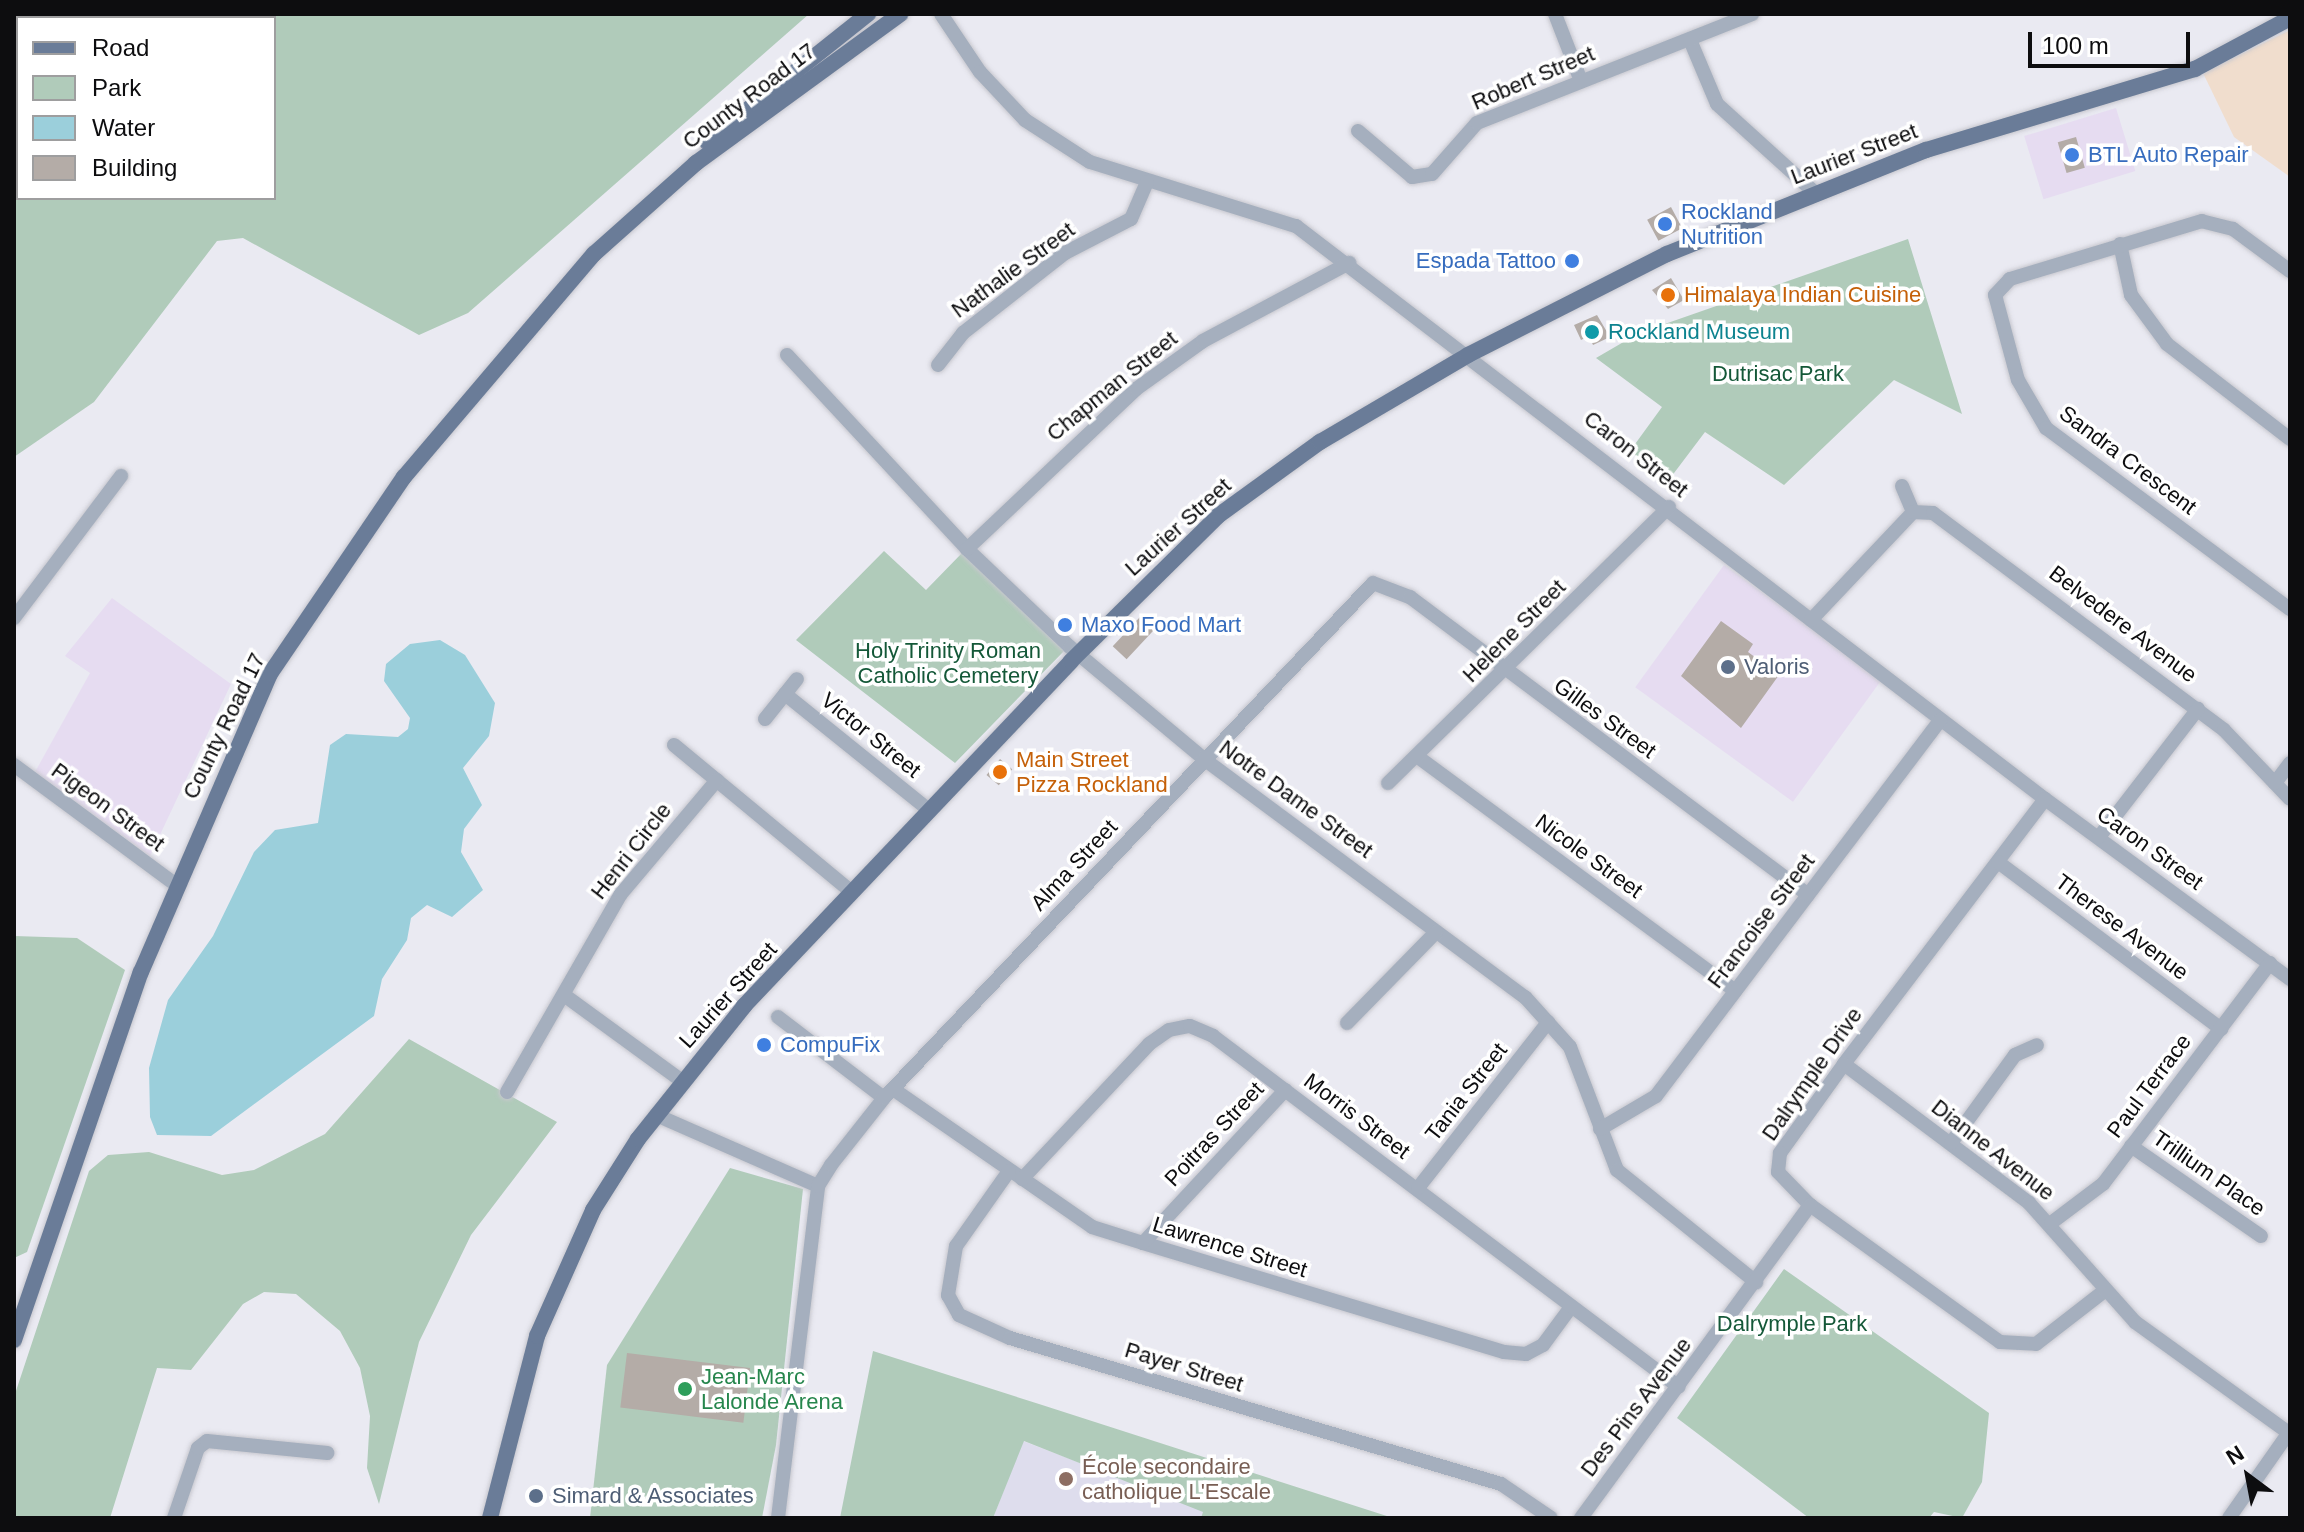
<!DOCTYPE html>
<meta charset="utf-8">
<style>
body{margin:0}
#map{position:relative;width:2304px;height:1532px;overflow:hidden;background:#eaeaf2;font-family:Arial,sans-serif}
div>[style]{position:absolute}
[style*='--x']{left:calc(var(--x)*1px);top:calc(var(--y)*1px);width:calc(var(--w)*1px);rotate:calc(var(--a)*1deg)}
.commercial>*{inset:0;background:#e6dcf1;transform-origin:0 0}
.industrial>*{inset:0;background:#f0ddcd}
.built>*{inset:0;background:#dedded}
.green>*{inset:0;background:#b0cbba}
.water>*{inset:0;background:#9bcfdb}
.building>*{inset:0;background:#b4aca7;transform-origin:0 0}
.roads{filter:drop-shadow(0 0 2px #c7c7ce) drop-shadow(0 0 2px #c7c7ce)}
.minor>*{height:14px;margin:-7px;padding:0 7px;transform-origin:7px;border-radius:7px;background:#a5afbe}
.major>*{height:16px;margin:-8px;padding:0 8px;transform-origin:8px;border-radius:8px;background:#6a7c98}
.dots>*{width:22px;height:22px;translate:-50% -50%;box-sizing:border-box;border:4px solid #fff;border-radius:50%}
span{translate:-50% -50%;white-space:nowrap;text-align:center;line-height:1.15;-webkit-text-stroke:7px #fff;paint-order:stroke}
.street-label{font-size:22px;color:#0d0d0f}
.shop-label{font-size:22px;color:#366cbe}
.left{translate:0 -50%;text-align:left}
.right{translate:-100% -50%;text-align:right}
.food-label{font-size:22px;color:#c56008}
.culture-label{font-size:22px;color:#0d838f}
.park-label{font-size:22px;color:#145838}
.service-label{font-size:22px;color:#4e5e75}
.leisure-label{font-size:22px;color:#27864d}
.education-label{font-size:22px;color:#785e54}
.frame{position:absolute;inset:0;border:16px solid #0d0d0f;pointer-events:none}
.legend{position:absolute;left:16px;top:16px;width:260px;height:184px;box-sizing:border-box;background:#fff;border:2px solid #9e9e9f;margin:0;padding:10px 14px;list-style:none;font-size:24px;color:#0d0d0f}
.legend li{display:flex;align-items:center;gap:16px;height:40px}
.legend b{width:40px;border:2px solid #9e9e9f}
.north{position:absolute;left:2208px;top:1436px;width:80px;height:80px;-webkit-text-stroke:6px #fff;paint-order:stroke;rotate:328deg;font-size:22px;font-weight:700;line-height:32px;text-align:center;color:#0d0d0f}
.north::after{content:'';display:block;margin:auto;width:28px;height:36px;background:#0d0d0f;clip-path:polygon(50% 0,100% 100%,50% 72%,0 100%)}
.scale{position:absolute;left:2028px;top:32px;width:162px;height:36px;box-sizing:border-box;border:4px solid #0d0d0f;border-top:0;padding-left:10px;font-size:24px;line-height:28px;white-space:nowrap;color:#0d0d0f;-webkit-text-stroke:6px #fff;paint-order:stroke}
</style>
<div id="map">
<div class="commercial">
<i style="left:2116px;top:108px;width:66px;height:96px;rotate:73deg"></i>
<i style="left:1724px;top:565px;width:195px;height:151px;rotate:36deg"></i>
<i style="clip-path:polygon(112px 598px,231px 684px,150px 856px,35px 772px,90px 673px,65px 656px)"></i>
</div>
<div class="industrial">
<i style="clip-path:polygon(2290px 30px,2290px 177px,2234px 137px,2203px 73px)"></i>
</div>
<div class="built">
<i style="clip-path:polygon(1023px 1441px,1224px 1518px,993px 1518px)"></i>
</div>
<div class="green">
<i style="clip-path:polygon(evenodd,14px 14px,809px 14px,468px 313px,419px 335px,243px 238px,217px 241px,94px 402px,14px 457px,14px 14px,274px 18px,274px 198px,18px 198px,18px 18px,274px 18px)"></i>
<i style="clip-path:polygon(1908px 239px,1962px 414px,1894px 380px,1784px 485px,1705px 432px,1668px 481px,1630px 451px,1662px 407px,1596px 358px,1639px 333px)"></i>
<i style="clip-path:polygon(884px 551px,926px 590px,962px 553px,1064px 651px,955px 763px,796px 640px)"></i>
<i style="clip-path:polygon(14px 936px,77px 938px,125px 970px,27px 1252px,14px 1258px)"></i>
<i style="clip-path:polygon(409px 1039px,557px 1122px,471px 1235px,419px 1342px,379px 1504px,367px 1468px,370px 1416px,360px 1368px,340px 1331px,296px 1294px,264px 1292px,243px 1304px,191px 1370px,157px 1368px,110px 1518px,14px 1518px,14px 1397px,89px 1171px,108px 1155px,149px 1152px,222px 1175px,254px 1170px,325px 1134px)"></i>
<i style="clip-path:polygon(730px 1168px,803px 1189px,776px 1445px,762px 1518px,590px 1518px,607px 1365px)"></i>
<i style="clip-path:polygon(1784px 1269px,1989px 1413px,1982px 1482px,1962px 1518px,1934px 1512px,1929px 1518px,1809px 1518px,1677px 1418px)"></i>
<i style="clip-path:polygon(873px 1351px,1039px 1404px,1393px 1518px,1201px 1518px,1203px 1512px,1024px 1441px,993px 1518px,840px 1518px)"></i>
</div>
<div class="water">
<i style="clip-path:polygon(440px 640px,465px 655px,495px 703px,489px 736px,463px 768px,482px 805px,464px 829px,461px 852px,483px 890px,452px 917px,427px 905px,411px 918px,407px 940px,382px 979px,374px 1016px,211px 1136px,157px 1135px,150px 1117px,149px 1068px,168px 1000px,213px 936px,254px 852px,275px 830px,318px 823px,330px 745px,346px 734px,398px 737px,408px 729px,410px 718px,384px 681px,386px 664px,410px 644px)"></i>
</div>
<div class="building">
<i style="left:2076px;top:137px;width:32px;height:19px;rotate:74deg"></i>
<i style="left:1671px;top:207px;width:24px;height:27px;rotate:62deg"></i>
<i style="clip-path:polygon(1671px 278px,1684px 300px,1668px 309px,1652px 290px)"></i>
<i style="clip-path:polygon(1597px 315px,1610px 337px,1593px 345px,1589px 336px,1581px 340px,1574px 325px)"></i>
<i style="left:1140px;top:617px;width:19px;height:40px;rotate:43deg"></i>
<i style="clip-path:polygon(1721px 621px,1753px 644px,1748px 652px,1779px 675px,1741px 728px,1681px 676px)"></i>
<i style="left:1000px;top:759px;width:16px;height:21px;rotate:40deg"></i>
<i style="left:627px;top:1353px;width:124px;height:55px;rotate:7deg"></i>
</div>
<div class="roads">
<div class="minor">
<i style="--x:941;--y:14;--w:70;--a:56.1"></i>
<i style="--x:980;--y:72;--w:66;--a:46.8"></i>
<i style="--x:1025;--y:120;--w:77;--a:32.9"></i>
<i style="--x:1090;--y:162;--w:216;--a:17.3"></i>
<i style="--x:1296;--y:226;--w:943;--a:37.42"></i>
<i style="--x:2045;--y:799;--w:304;--a:36.3"></i>
<i style="--x:1555;--y:14;--w:72;--a:68.8"></i>
<i style="--x:1690;--y:40;--w:69;--a:67.1"></i>
<i style="--x:1717;--y:104;--w:131;--a:42.2"></i>
<i style="--x:1358;--y:131;--w:71;--a:40.4"></i>
<i style="--x:1412;--y:177;--w:20;--a:-9"></i>
<i style="--x:1432;--y:174;--w:68;--a:-48.6"></i>
<i style="--x:1477;--y:123;--w:296;--a:-21.6"></i>
<i style="--x:2120;--y:244;--w:52;--a:77.8"></i>
<i style="--x:2131;--y:295;--w:61;--a:53.7"></i>
<i style="--x:2167;--y:344;--w:155;--a:37.7"></i>
<i style="--x:2290;--y:271;--w:71;--a:-143.6"></i>
<i style="--x:2233;--y:229;--w:32;--a:-166"></i>
<i style="--x:2202;--y:221;--w:201;--a:163.2"></i>
<i style="--x:2010;--y:279;--w:22;--a:133"></i>
<i style="--x:1995;--y:295;--w:88;--a:74.9"></i>
<i style="--x:2018;--y:380;--w:56;--a:59.7"></i>
<i style="--x:2046;--y:428;--w:304;--a:36.6"></i>
<i style="--x:787;--y:355;--w:265;--a:47.1"></i>
<i style="--x:967;--y:549;--w:142;--a:43.6"></i>
<i style="--x:1070;--y:647;--w:175;--a:39.9"></i>
<i style="--x:1204;--y:759;--w:400;--a:36.6"></i>
<i style="--x:1525;--y:997;--w:67;--a:48"></i>
<i style="--x:1570;--y:1047;--w:132;--a:69.1"></i>
<i style="--x:1617;--y:1170;--w:179;--a:38.9"></i>
<i style="--x:938;--y:365;--w:41;--a:-52"></i>
<i style="--x:963;--y:333;--w:130;--a:-38.1"></i>
<i style="--x:1065;--y:253;--w:74;--a:-27.3"></i>
<i style="--x:1131;--y:219;--w:40;--a:-66.6"></i>
<i style="--x:1902;--y:486;--w:28;--a:67"></i>
<i style="--x:967;--y:549;--w:233;--a:-43.4"></i>
<i style="--x:1136;--y:389;--w:82;--a:-35.6"></i>
<i style="--x:1203;--y:341;--w:166;--a:-28.1"></i>
<i style="--x:14;--y:618;--w:178;--a:-53"></i>
<i style="--x:1811;--y:620;--w:149;--a:-46.6"></i>
<i style="--x:1913;--y:512;--w:20;--a:3"></i>
<i style="--x:1933;--y:513;--w:363;--a:36.7"></i>
<i style="--x:2224;--y:730;--w:95;--a:46.3"></i>
<i style="--x:785;--y:694;--w:185;--a:38.9"></i>
<i style="--x:765;--y:719;--w:51;--a:-51.3"></i>
<i style="--x:674;--y:745;--w:231;--a:39.6"></i>
<i style="--x:1418;--y:757;--w:394;--a:36.4"></i>
<i style="--x:14;--y:765;--w:200;--a:36.5"></i>
<i style="--x:1388;--y:783;--w:394;--a:-44.5"></i>
<i style="--x:2275;--y:783;--w:25;--a:-53"></i>
<i style="--x:2045;--y:799;--w:333;--a:127.2"></i>
<i style="--x:1844;--y:1064;--w:110;--a:125.7"></i>
<i style="--x:1780;--y:1153;--w:19;--a:96"></i>
<i style="--x:1778;--y:1172;--w:46;--a:45.9"></i>
<i style="--x:1810;--y:1205;--w:234;--a:35.8"></i>
<i style="--x:2000;--y:1342;--w:36;--a:3"></i>
<i style="--x:2036;--y:1344;--w:85;--a:-37.8"></i>
<i style="--x:2099;--y:837;--w:162;--a:-52.3"></i>
<i style="--x:1998;--y:862;--w:279;--a:36.8"></i>
<i style="--x:564;--y:995;--w:146;--a:36.1"></i>
<i style="--x:778;--y:1017;--w:133;--a:37.4"></i>
<i style="--x:1347;--y:1023;--w:127;--a:-45.6"></i>
<i style="--x:1844;--y:1064;--w:231;--a:36.9"></i>
<i style="--x:2029;--y:1203;--w:159;--a:48.3"></i>
<i style="--x:2135;--y:1322;--w:190;--a:35.8"></i>
<i style="--x:893;--y:1089;--w:242;--a:34.7"></i>
<i style="--x:1092;--y:1227;--w:53;--a:17.4"></i>
<i style="--x:1143;--y:1243;--w:377;--a:16.8"></i>
<i style="--x:1504;--y:1352;--w:22;--a:5"></i>
<i style="--x:1526;--y:1354;--w:19;--a:-28"></i>
<i style="--x:1543;--y:1345;--w:47;--a:-53.6"></i>
<i style="--x:507;--y:1092;--w:228;--a:-60.1"></i>
<i style="--x:621;--y:894;--w:149;--a:-49.9"></i>
<i style="--x:656;--y:1115;--w:177;--a:23.7"></i>
<i style="--x:1600;--y:1129;--w:65;--a:-30.5"></i>
<i style="--x:1656;--y:1096;--w:471;--a:-52.9"></i>
<i style="--x:1951;--y:1143;--w:109;--a:-54"></i>
<i style="--x:2015;--y:1055;--w:24;--a:-24"></i>
<i style="--x:2131;--y:1146;--w:158;--a:34.7"></i>
<i style="--x:1009;--y:1171;--w:92;--a:125.2"></i>
<i style="--x:956;--y:1246;--w:50;--a:99.3"></i>
<i style="--x:948;--y:1295;--w:23;--a:61"></i>
<i style="--x:959;--y:1315;--w:56;--a:24.3"></i>
<i style="--x:1010;--y:1338;--w:512;--a:16.56"></i>
<i style="--x:1501;--y:1484;--w:60;--a:34.2"></i>
<i style="--x:1022;--y:1179;--w:185;--a:-46.7"></i>
<i style="--x:1149;--y:1044;--w:24;--a:-35"></i>
<i style="--x:1169;--y:1030;--w:21;--a:-11"></i>
<i style="--x:1190;--y:1026;--w:25;--a:23"></i>
<i style="--x:1213;--y:1036;--w:583;--a:36.99"></i>
<i style="--x:1418;--y:1188;--w:211;--a:-51.9"></i>
<i style="--x:2051;--y:1223;--w:65;--a:-36.9"></i>
<i style="--x:2103;--y:1184;--w:277;--a:-52.9"></i>
<i style="--x:1143;--y:1243;--w:209;--a:-47.1"></i>
<i style="--x:174;--y:1518;--w:74;--a:-71.1"></i>
<i style="--x:198;--y:1448;--w:11;--a:-38"></i>
<i style="--x:207;--y:1441;--w:121;--a:5.7"></i>
<i style="--x:778;--y:1518;--w:334;--a:-83.1"></i>
<i style="--x:818;--y:1186;--w:25;--a:-58"></i>
<i style="--x:831;--y:1165;--w:85;--a:-51.7"></i>
<i style="--x:884;--y:1098;--w:710;--a:-46.48"></i>
<i style="--x:1373;--y:583;--w:40;--a:21"></i>
<i style="--x:1410;--y:597;--w:497;--a:36.8"></i>
<i style="--x:1581;--y:1518;--w:388;--a:-53.8"></i>
<i style="--x:2229;--y:1518;--w:106;--a:-55"></i>
</div>
<div class="major">
<i style="--x:707;--y:142;--w:206;--a:-38.5"></i>
<i style="--x:14;--y:1340;--w:389;--a:-71"></i>
<i style="--x:141;--y:972;--w:325;--a:-66.6"></i>
<i style="--x:270;--y:674;--w:238;--a:-55.8"></i>
<i style="--x:404;--y:477;--w:293;--a:-49.6"></i>
<i style="--x:594;--y:254;--w:137;--a:-41.7"></i>
<i style="--x:696;--y:163;--w:253;--a:-36.1"></i>
<i style="--x:490;--y:1518;--w:188;--a:-75.5"></i>
<i style="--x:537;--y:1336;--w:138;--a:-66"></i>
<i style="--x:593;--y:1210;--w:84;--a:-57.6"></i>
<i style="--x:638;--y:1139;--w:170;--a:-51.4"></i>
<i style="--x:744;--y:1006;--w:475;--a:-46.5"></i>
<i style="--x:1071;--y:661;--w:208;--a:-44.6"></i>
<i style="--x:1219;--y:515;--w:125;--a:-35.9"></i>
<i style="--x:1320;--y:442;--w:172;--a:-30.4"></i>
<i style="--x:1468;--y:355;--w:223;--a:-26.9"></i>
<i style="--x:1667;--y:254;--w:279;--a:-21.9"></i>
<i style="--x:1926;--y:150;--w:281;--a:-16.8"></i>
<i style="--x:2195;--y:69;--w:108;--a:-28.2"></i>
</div>
</div>
<div class="dots">
<i style="left:2072px;top:155px;background:#3f7fe0"></i>
<i style="left:1665px;top:224px;background:#3f7fe0"></i>
<i style="left:1572px;top:261px;background:#3f7fe0"></i>
<i style="left:1668px;top:295px;background:#e8710a"></i>
<i style="left:1592px;top:332px;background:#0f9aa8"></i>
<i style="left:1065px;top:625px;background:#3f7fe0"></i>
<i style="left:1728px;top:667px;background:#5c6f8a"></i>
<i style="left:1000px;top:772px;background:#e8710a"></i>
<i style="left:764px;top:1045px;background:#3f7fe0"></i>
<i style="left:685px;top:1389px;background:#2e9e5b"></i>
<i style="left:1066px;top:1479px;background:#8d6e63"></i>
<i style="left:536px;top:1496px;background:#5c6f8a"></i>
</div>
<div class="street-label">
<span style="left:1533px;top:78px;rotate:-23deg">Robert Street</span>
<span style="left:749px;top:96px;rotate:-37deg">County Road 17</span>
<span style="left:1854px;top:154px;rotate:-21deg">Laurier Street</span>
<span style="left:1013px;top:270px;rotate:-36deg">Nathalie Street</span>
<span style="left:1112px;top:386px;rotate:-39deg">Chapman Street</span>
<span style="left:1636px;top:454px;rotate:38deg">Caron Street</span>
<span style="left:2128px;top:460px;rotate:37deg">Sandra Crescent</span>
<span style="left:1178px;top:527px;rotate:-42deg">Laurier Street</span>
<span style="left:2123px;top:624px;rotate:37deg">Belvedere Avenue</span>
<span style="left:1514px;top:631px;rotate:-45deg">Helene Street</span>
<span style="left:1605px;top:718px;rotate:36deg">Gilles Street</span>
<span style="left:224px;top:726px;rotate:-64deg">County Road 17</span>
<span style="left:871px;top:735px;rotate:39deg">Victor Street</span>
<span style="left:1296px;top:799px;rotate:36deg">Notre Dame Street</span>
<span style="left:108px;top:807px;rotate:36deg">Pigeon Street</span>
<span style="left:2150px;top:848px;rotate:36deg">Caron Street</span>
<span style="left:631px;top:851px;rotate:-52deg">Henri Circle</span>
<span style="left:1589px;top:856px;rotate:36deg">Nicole Street</span>
<span style="left:1074px;top:865px;rotate:-47deg">Alma Street</span>
<span style="left:1761px;top:921px;rotate:-53deg">Francoise Street</span>
<span style="left:2122px;top:927px;rotate:37deg">Therese Avenue</span>
<span style="left:728px;top:995px;rotate:-48deg">Laurier Street</span>
<span style="left:1812px;top:1074px;rotate:-55deg">Dalrymple Drive</span>
<span style="left:2149px;top:1086px;rotate:-53deg">Paul Terrace</span>
<span style="left:1466px;top:1092px;rotate:-52deg">Tania Street</span>
<span style="left:1357px;top:1116px;rotate:37deg">Morris Street</span>
<span style="left:1214px;top:1134px;rotate:-47deg">Poitras Street</span>
<span style="left:1993px;top:1150px;rotate:38deg">Dianne Avenue</span>
<span style="left:2209px;top:1173px;rotate:35deg">Trillium Place</span>
<span style="left:1230px;top:1247px;rotate:17deg">Lawrence Street</span>
<span style="left:1184px;top:1367px;rotate:17deg">Payer Street</span>
<span style="left:1636px;top:1407px;rotate:-53deg">Des Pins Avenue</span>
</div>
<div class="shop-label">
<span class="left" style="left:2088px;top:155px">BTL Auto Repair</span>
<span class="left" style="left:1681px;top:224px">Rockland<br>Nutrition</span>
<span class="right" style="left:1556px;top:261px">Espada Tattoo</span>
<span class="left" style="left:1081px;top:625px">Maxo Food Mart</span>
<span class="left" style="left:780px;top:1045px">CompuFix</span>
</div>
<div class="food-label">
<span class="left" style="left:1684px;top:295px">Himalaya Indian Cuisine</span>
<span class="left" style="left:1016px;top:772px">Main Street<br>Pizza Rockland</span>
</div>
<div class="culture-label">
<span class="left" style="left:1608px;top:332px">Rockland Museum</span>
</div>
<div class="park-label">
<span style="left:1778px;top:374px">Dutrisac Park</span>
<span style="left:948px;top:663px">Holy Trinity Roman<br>Catholic Cemetery</span>
<span style="left:1792px;top:1324px">Dalrymple Park</span>
</div>
<div class="service-label">
<span class="left" style="left:1744px;top:667px">Valoris</span>
<span class="left" style="left:552px;top:1496px">Simard &amp; Associates</span>
</div>
<div class="leisure-label">
<span class="left" style="left:701px;top:1389px">Jean-Marc<br>Lalonde Arena</span>
</div>
<div class="education-label">
<span class="left" style="left:1082px;top:1479px">École secondaire<br>catholique L'Escale</span>
</div>
<div class="frame"></div>
<ul class="legend">
<li><b style="height:10px;background:#6a7c98"></b>Road</li>
<li><b style="height:22px;background:#b0cbba"></b>Park</li>
<li><b style="height:22px;background:#9bcfdb"></b>Water</li>
<li><b style="height:22px;background:#b4aca7"></b>Building</li>
</ul>
<div class="north">N</div>
<div class="scale">100 m</div>
</div>
